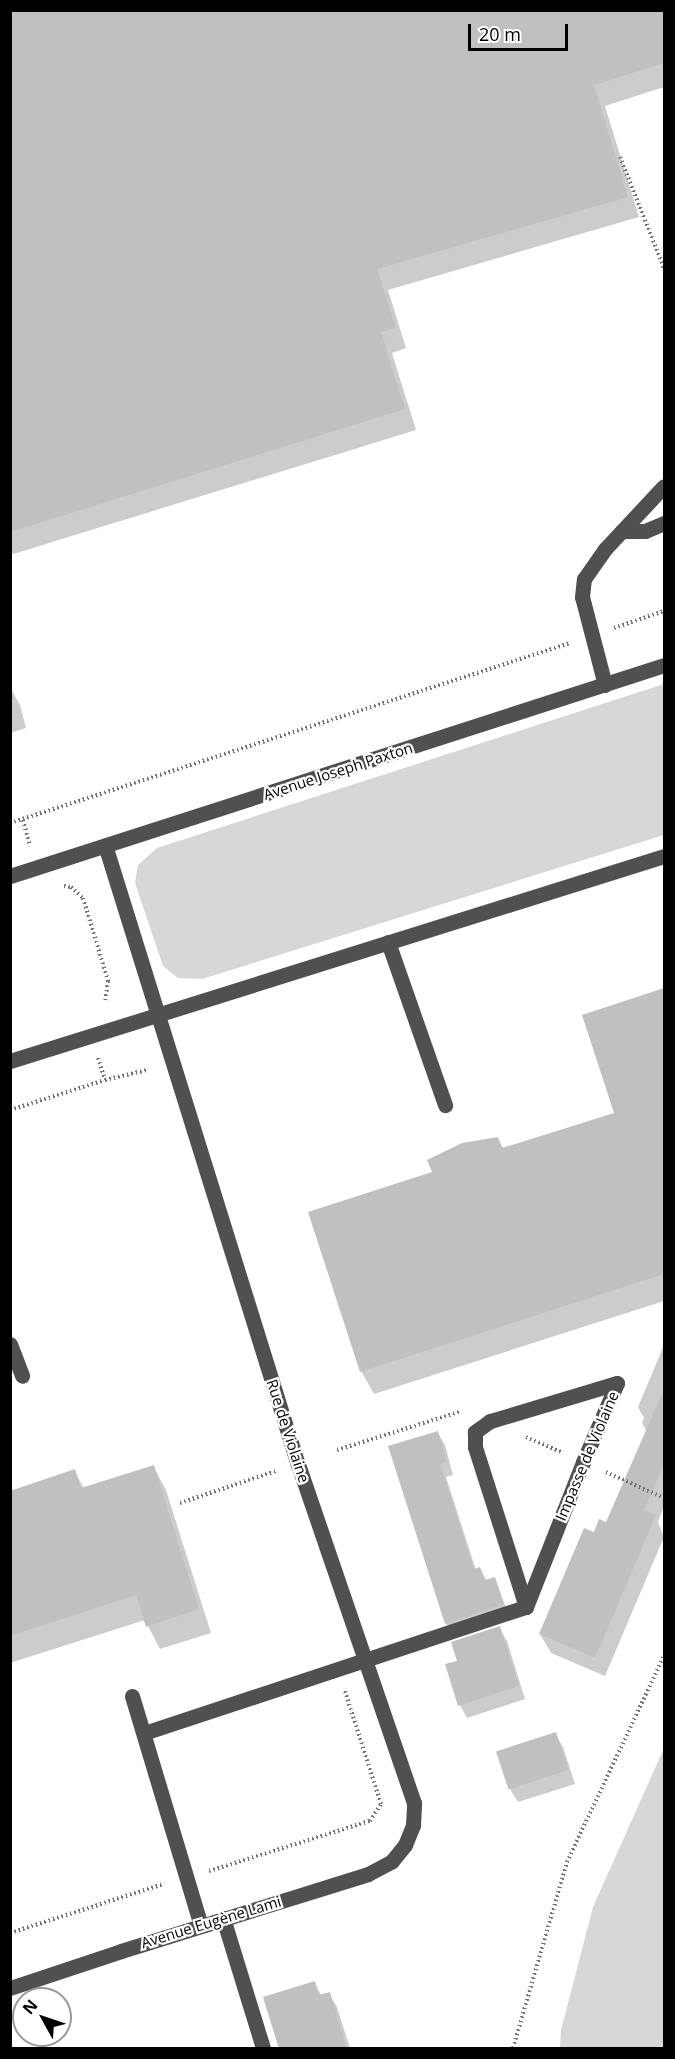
<!DOCTYPE html>
<meta charset="utf-8">
<style>
body{margin:0}
#map{position:relative;width:675px;height:2059px;overflow:hidden;background:#fff;font-family:"Open Sans",sans-serif}
div>[style]{position:absolute}
[style*='--x']{left:calc(var(--x)*1px);top:calc(var(--y)*1px);width:calc(var(--w)*1px);rotate:calc(var(--a)*1deg)}
.green>*{inset:0;background:#d7d7d7}
.shadow>*{inset:0;background:#0003}
.building>*{inset:0;background:#c0c0c0;transform-origin:0 0}
.path>*{height:4px;margin-top:-2px;transform-origin:0;background:repeating-linear-gradient(90deg,#727272 0 1.5px,transparent 0 4.5px)}
.minor>*{height:15px;margin:-7.5px;padding:0 7.5px;transform-origin:7.5px;border-radius:7.5px;background:#505050}
span{translate:-50% -50%;white-space:nowrap;text-align:center;line-height:1.15;-webkit-text-stroke:4.5px #fff;paint-order:stroke}
.street-label{font-size:15px;color:#000}
.frame{position:absolute;inset:0;border:12px solid #000;pointer-events:none}
.north{position:absolute;left:12px;top:1987px;width:60px;height:60px;box-sizing:border-box;background:#fff;border:2px solid #999;border-radius:50%;rotate:310deg;font-size:16px;font-weight:700;line-height:24px;text-align:center;color:#000}
.north::after{content:'';display:block;margin:auto;width:21px;height:27px;background:#000;clip-path:polygon(50% 0,100% 100%,50% 72%,0 100%)}
.scale{position:absolute;left:468px;top:24px;width:100px;height:27px;box-sizing:border-box;border:3px solid #000;border-top:0;padding-left:8px;font-size:18px;line-height:21px;white-space:nowrap;color:#000;-webkit-text-stroke:4px #fff;paint-order:stroke}
</style>
<div id="map">
<div class="green">
<i style="clip-path:polygon(664px 684px,664px 835px,202px 979px,178px 978px,163px 966px,135px 883px,138px 865px,157px 848px)"></i>
<i style="clip-path:polygon(664px 1748px,664px 2048px,560px 2048px,561px 2030px,593px 1907px)"></i>
</div>
<div class="shadow">
<i style="clip-path:polygon(10px 10px,664px 10px,664px 87px,605px 106px,639px 217px,388px 290px,406px 348px,392px 353px,416px 430px,10px 555px)"></i>
<i style="clip-path:polygon(12px 691px,20px 705px,26px 728px,10px 733px)"></i>
<i style="clip-path:polygon(664px 990px,664px 1301px,374px 1394px,361px 1371px,434px 1173px,497px 1138px,504px 1149px,616px 1114px,584px 1016px)"></i>
<i style="clip-path:polygon(664px 1345px,664px 1506px,658px 1522px,664px 1537px,605px 1676px,551px 1653px,540px 1634px,595px 1534px,607px 1524px,647px 1432px,642px 1423px,644px 1418px,638px 1407px)"></i>
<i style="clip-path:polygon(437px 1432px,445px 1445px,453px 1475px,446px 1477px,476px 1570px,480px 1569px,487px 1581px,494px 1579px,510px 1617px,453px 1636px,446px 1623px)"></i>
<i style="clip-path:polygon(153px 1466px,166px 1490px,211px 1633px,160px 1649px,145px 1620px,10px 1663px,10px 1492px,74px 1471px,84px 1488px)"></i>
<i style="clip-path:polygon(499px 1628px,507px 1641px,525px 1699px,467px 1718px,460px 1705px,458px 1662px)"></i>
<i style="clip-path:polygon(555px 1734px,563px 1747px,575px 1784px,518px 1802px,510px 1789px)"></i>
<i style="clip-path:polygon(314px 1983px,322px 1996px,329px 1994px,337px 2007px,350px 2048px,281px 2048px)"></i>
</div>
<div class="building">
<i style="clip-path:polygon(10px 10px,664px 10px,664px 63px,594px 85px,628px 197px,377px 269px,396px 328px,381px 332px,405px 409px,10px 532px)"></i>
<i style="clip-path:polygon(664px 988px,664px 1274px,360px 1372px,308px 1212px,432px 1172px,427px 1160px,462px 1143px,498px 1137px,502px 1148px,614px 1113px,582px 1015px)"></i>
<i style="clip-path:polygon(664px 1389px,664px 1464px,644px 1510px,656px 1515px,595px 1658px,539px 1634px,584px 1528px,594px 1532px,599px 1519px,606px 1522px)"></i>
<i style="clip-path:polygon(438px 1431px,447px 1462px,440px 1464px,474px 1569px,480px 1567px,485px 1580px,495px 1577px,504px 1604px,445px 1624px,388px 1446px)"></i>
<i style="clip-path:polygon(154px 1465px,199px 1609px,146px 1627px,136px 1595px,10px 1636px,10px 1491px,75px 1469px,81px 1488px)"></i>
<i style="clip-path:polygon(500px 1626px,519px 1686px,458px 1706px,445px 1664px,457px 1661px,451px 1642px)"></i>
<i style="left:556px;top:1732px;width:40px;height:63px;rotate:72deg"></i>
<i style="clip-path:polygon(315px 1981px,319px 1995px,330px 1992px,347px 2049px,279px 2049px,263px 1997px)"></i>
</div>
<div class="path">
<i style="--x:620;--y:157;--w:119;--a:68.4"></i>
<i style="--x:614;--y:628;--w:53;--a:-18.8"></i>
<i style="--x:23;--y:820;--w:27;--a:75"></i>
<i style="--x:10;--y:823;--w:588;--a:-17.82"></i>
<i style="--x:64;--y:886;--w:7;--a:8"></i>
<i style="--x:71;--y:887;--w:16;--a:43"></i>
<i style="--x:83;--y:898;--w:87;--a:73.2"></i>
<i style="--x:108;--y:981;--w:22;--a:98"></i>
<i style="--x:98;--y:1058;--w:23;--a:72"></i>
<i style="--x:10;--y:1110;--w:100;--a:-17.5"></i>
<i style="--x:105;--y:1080;--w:43;--a:-13.4"></i>
<i style="--x:526;--y:1437;--w:38;--a:23"></i>
<i style="--x:337;--y:1450;--w:128;--a:-17.3"></i>
<i style="--x:606;--y:1472;--w:64;--a:24.1"></i>
<i style="--x:180;--y:1503;--w:101;--a:-18.4"></i>
<i style="--x:209;--y:1871;--w:169;--a:-17.3"></i>
<i style="--x:370;--y:1821;--w:20;--a:-57"></i>
<i style="--x:381;--y:1804;--w:119;--a:-107.7"></i>
<i style="--x:10;--y:1933;--w:162;--a:-17.7"></i>
<i style="--x:513;--y:2048;--w:194;--a:-73.8"></i>
<i style="--x:567;--y:1862;--w:228;--a:-64.8"></i>
</div>
<div class="minor">
<i style="--x:622;--y:531;--w:23;--a:0"></i>
<i style="--x:645;--y:531;--w:21;--a:-23"></i>
<i style="--x:605;--y:685;--w:91;--a:-104.6"></i>
<i style="--x:582;--y:597;--w:18;--a:-84"></i>
<i style="--x:584;--y:579;--w:37;--a:-55"></i>
<i style="--x:605;--y:549;--w:86;--a:-46.9"></i>
<i style="--x:10;--y:876;--w:687;--a:-17.88"></i>
<i style="--x:388;--y:942;--w:173;--a:70.7"></i>
<i style="--x:10;--y:1061;--w:685;--a:-17.4"></i>
<i style="--x:10;--y:1344;--w:34;--a:69"></i>
<i style="--x:132;--y:1696;--w:240;--a:73.3"></i>
<i style="--x:144;--y:1733;--w:402;--a:-18.3"></i>
<i style="--x:526;--y:1607;--w:156;--a:-68.5"></i>
<i style="--x:583;--y:1462;--w:86;--a:-66.7"></i>
<i style="--x:617;--y:1383;--w:133;--a:163.3"></i>
<i style="--x:490;--y:1421;--w:19;--a:144"></i>
<i style="--x:475;--y:1432;--w:15;--a:90"></i>
<i style="--x:475;--y:1447;--w:168;--a:72.3"></i>
<i style="--x:223;--y:1918;--w:136;--a:72.9"></i>
<i style="--x:10;--y:1988;--w:117;--a:-18.4"></i>
<i style="--x:121;--y:1951;--w:259;--a:-17.3"></i>
<i style="--x:368;--y:1874;--w:27;--a:-28"></i>
<i style="--x:392;--y:1861;--w:21;--a:-51"></i>
<i style="--x:405;--y:1845;--w:22;--a:-68"></i>
<i style="--x:413;--y:1825;--w:22;--a:-87"></i>
<i style="--x:414;--y:1803;--w:357;--a:-108.9"></i>
<i style="--x:298;--y:1465;--w:649;--a:-107.29"></i>
</div>
<div class="street-label">
<span style="left:338px;top:771px;rotate:-18deg">Avenue Joseph Paxton</span>
<span style="left:288px;top:1431px;rotate:72deg">Rue de Violaine</span>
<span style="left:587px;top:1456px;rotate:-67deg">Impasse de Violaine</span>
<span style="left:211px;top:1922px;rotate:-17deg">Avenue Eugène Lami</span>
</div>
<div class="frame"></div>
<div class="north">N</div>
<div class="scale">20 m</div>
</div>
